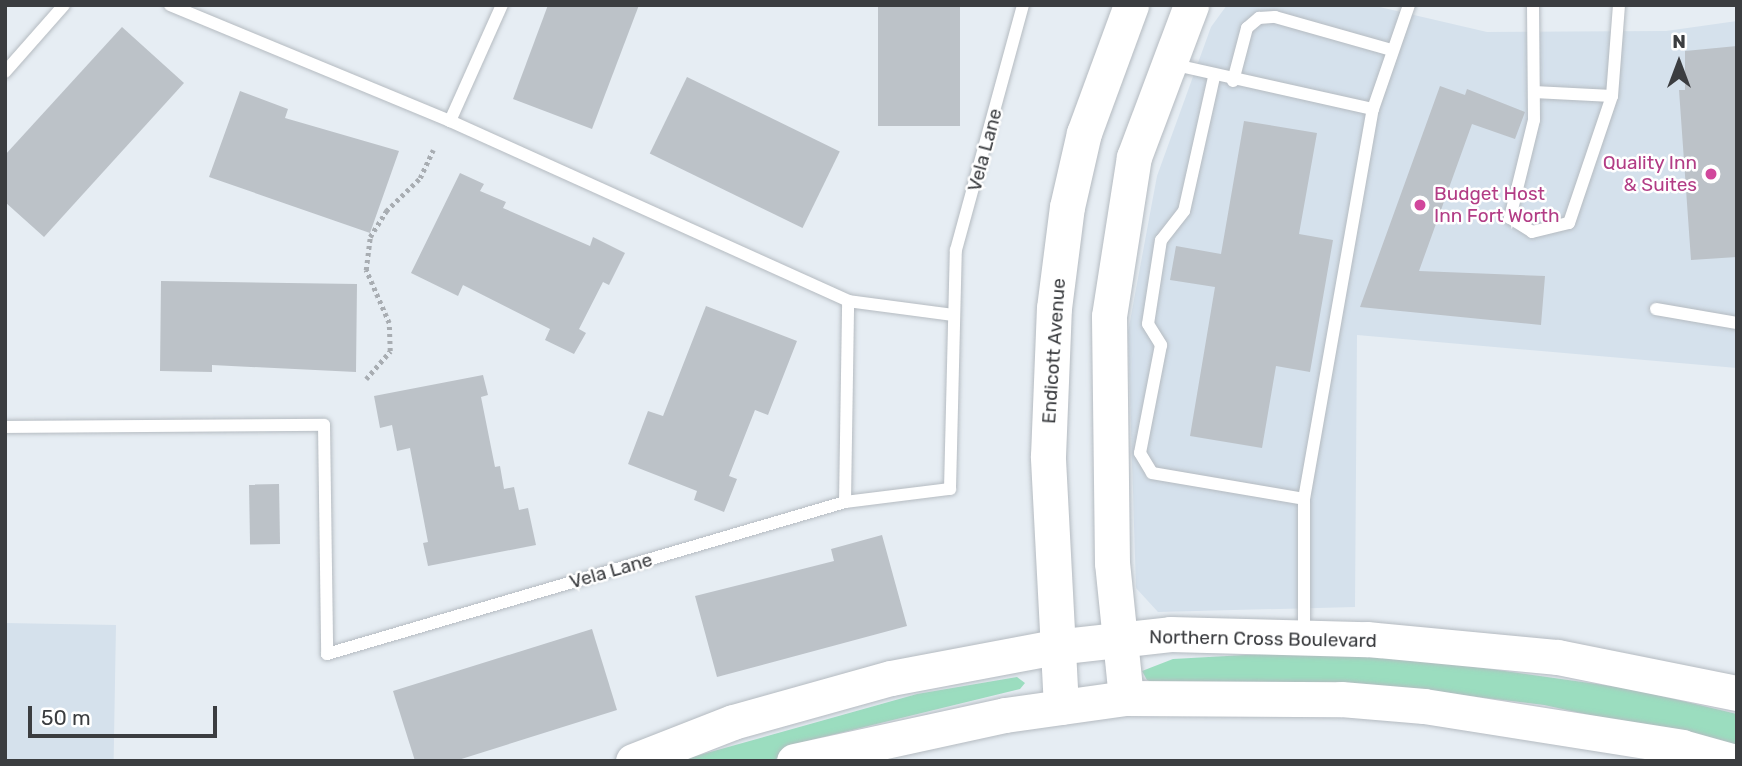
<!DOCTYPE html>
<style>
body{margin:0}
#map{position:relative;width:1742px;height:766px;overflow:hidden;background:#e6edf3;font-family:Rubik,sans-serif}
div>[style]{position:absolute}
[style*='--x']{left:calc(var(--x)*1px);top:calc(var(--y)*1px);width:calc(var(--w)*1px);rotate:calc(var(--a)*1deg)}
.built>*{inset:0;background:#d5e1ec;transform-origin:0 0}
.green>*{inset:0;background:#9bddbf}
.building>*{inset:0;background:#bcc2c8;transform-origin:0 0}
.path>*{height:4.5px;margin-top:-2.25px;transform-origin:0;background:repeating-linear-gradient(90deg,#a8adb2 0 3.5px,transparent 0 7px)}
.roads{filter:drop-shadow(0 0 2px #b5bbc1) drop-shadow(0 0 2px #b5bbc1)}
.lane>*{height:12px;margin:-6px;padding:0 6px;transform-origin:6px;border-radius:6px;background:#fff}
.secondary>*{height:35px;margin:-17.5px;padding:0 17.5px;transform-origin:17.5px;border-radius:17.5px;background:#fff}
.dots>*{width:19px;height:19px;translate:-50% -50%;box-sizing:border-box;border:4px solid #fff;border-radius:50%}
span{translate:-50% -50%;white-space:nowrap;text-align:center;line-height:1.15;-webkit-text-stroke:5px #fff;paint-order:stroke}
.street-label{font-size:19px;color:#3b3d40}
.hotel-label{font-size:19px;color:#b23c85}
.right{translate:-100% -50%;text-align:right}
.left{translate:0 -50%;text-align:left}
.frame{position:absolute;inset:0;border:7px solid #3b3d40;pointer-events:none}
.north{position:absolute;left:1644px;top:28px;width:70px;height:70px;-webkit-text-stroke:5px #fff;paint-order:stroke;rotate:0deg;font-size:19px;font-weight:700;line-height:28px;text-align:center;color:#3b3d40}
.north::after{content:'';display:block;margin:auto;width:24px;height:32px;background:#3b3d40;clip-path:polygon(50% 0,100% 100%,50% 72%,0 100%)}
.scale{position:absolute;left:28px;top:706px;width:189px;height:32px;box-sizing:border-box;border:4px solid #3b3d40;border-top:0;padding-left:9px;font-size:21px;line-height:24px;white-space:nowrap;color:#3b3d40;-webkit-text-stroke:5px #fff;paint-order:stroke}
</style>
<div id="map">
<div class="built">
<i style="clip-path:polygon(1227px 5px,1371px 5px,1487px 32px,1666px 31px,1737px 21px,1737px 368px,1357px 335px,1355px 607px,1158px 612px,1136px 588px,1128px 332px,1157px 176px,1211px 27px)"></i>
<i style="left:5px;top:623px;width:111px;height:138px;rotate:1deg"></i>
</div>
<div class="green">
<i style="clip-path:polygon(1281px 653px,1405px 657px,1632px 689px,1737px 714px,1737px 747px,1544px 705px,1402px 688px,1166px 688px,1147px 680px,1142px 671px,1173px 659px)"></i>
<i style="clip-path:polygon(1017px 677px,1025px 683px,1020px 689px,811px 740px,772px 761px,678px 761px,917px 694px)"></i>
</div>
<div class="building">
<i style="clip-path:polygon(548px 5px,639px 5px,592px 129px,513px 99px)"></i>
<i style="left:878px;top:5px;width:82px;height:121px"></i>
<i style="clip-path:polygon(122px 27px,184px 83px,44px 237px,5px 202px,5px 155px)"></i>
<i style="clip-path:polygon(1737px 46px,1737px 257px,1691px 260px,1679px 90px,1685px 90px,1685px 51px)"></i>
<i style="left:687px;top:77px;width:170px;height:85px;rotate:26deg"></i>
<i style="clip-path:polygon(1440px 86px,1465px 95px,1467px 89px,1525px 112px,1515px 139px,1472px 124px,1419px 271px,1545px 276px,1541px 325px,1360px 307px)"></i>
<i style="clip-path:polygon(240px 91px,288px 109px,285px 118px,399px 151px,370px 233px,209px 177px)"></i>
<i style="clip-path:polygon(1244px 121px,1317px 133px,1299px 234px,1333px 240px,1310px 372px,1276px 366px,1262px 448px,1190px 436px,1215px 287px,1170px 280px,1176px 246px,1221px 254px)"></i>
<i style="clip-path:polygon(460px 173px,484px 184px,480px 191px,506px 202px,503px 208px,590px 246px,593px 237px,625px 253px,609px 285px,603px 282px,579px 329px,586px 333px,574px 354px,545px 340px,550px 329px,463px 285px,458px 296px,411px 273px)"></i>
<i style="clip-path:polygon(161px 281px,357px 284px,356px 372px,212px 365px,212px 372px,160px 371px)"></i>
<i style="clip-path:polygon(706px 306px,797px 341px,768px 415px,755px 410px,729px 476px,737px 479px,724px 512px,694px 500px,697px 491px,628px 464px,648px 411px,663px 416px)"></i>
<i style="clip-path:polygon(483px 375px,488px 395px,481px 397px,495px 467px,500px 466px,504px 489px,514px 487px,519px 510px,528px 508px,536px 545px,428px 566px,423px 543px,428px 542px,410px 448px,397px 451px,392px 425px,380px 428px,374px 396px)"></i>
<i style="left:279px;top:484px;width:60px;height:30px;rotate:89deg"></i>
<i style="clip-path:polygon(882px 535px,907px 626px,717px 677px,695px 596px,834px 561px,831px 549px)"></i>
<i style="clip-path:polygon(592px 629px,617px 710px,455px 761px,415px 761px,393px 691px)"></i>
</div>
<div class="path">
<i style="--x:366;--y:379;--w:37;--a:-49"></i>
<i style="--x:390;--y:351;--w:28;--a:-92"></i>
<i style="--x:389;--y:323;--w:58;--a:-113.5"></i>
<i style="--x:366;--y:270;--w:33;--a:-83"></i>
<i style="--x:370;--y:237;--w:31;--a:-58"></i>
<i style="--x:386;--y:211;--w:47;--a:-44.1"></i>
<i style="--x:420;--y:178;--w:31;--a:-65"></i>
</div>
<div class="roads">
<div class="lane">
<i style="--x:170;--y:5;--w:303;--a:22.5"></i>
<i style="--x:450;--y:121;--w:437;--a:24.3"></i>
<i style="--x:848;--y:301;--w:106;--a:7.6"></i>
<i style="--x:1533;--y:5;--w:115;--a:89.5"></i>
<i style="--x:1534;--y:120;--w:101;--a:103.8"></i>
<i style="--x:1510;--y:218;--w:26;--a:32"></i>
<i style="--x:1532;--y:232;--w:38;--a:-14"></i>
<i style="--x:1569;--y:223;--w:134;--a:-71.3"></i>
<i style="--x:1612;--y:96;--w:91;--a:-85.6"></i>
<i style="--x:1171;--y:64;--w:207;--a:12.6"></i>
<i style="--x:5;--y:72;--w:89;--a:-48.6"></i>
<i style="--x:1214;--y:77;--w:137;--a:102.6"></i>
<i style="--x:1184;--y:211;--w:37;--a:128"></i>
<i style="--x:1161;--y:240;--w:85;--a:98.8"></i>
<i style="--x:1148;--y:324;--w:25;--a:58"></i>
<i style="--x:1161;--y:345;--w:110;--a:101"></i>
<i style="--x:1140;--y:453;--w:23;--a:59"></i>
<i style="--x:1152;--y:473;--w:154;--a:9.7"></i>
<i style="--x:1304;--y:499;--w:396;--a:-80"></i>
<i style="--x:1373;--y:109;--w:110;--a:-70.9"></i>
<i style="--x:1233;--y:81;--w:55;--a:-75.2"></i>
<i style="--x:1247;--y:28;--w:16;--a:-40"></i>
<i style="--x:1259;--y:18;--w:16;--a:-4"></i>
<i style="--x:1275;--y:17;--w:122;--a:15.8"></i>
<i style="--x:1534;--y:92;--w:78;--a:2.9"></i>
<i style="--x:450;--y:121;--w:127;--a:-65.9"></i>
<i style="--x:1656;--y:309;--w:82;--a:9.8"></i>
<i style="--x:5;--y:427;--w:319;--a:-0.4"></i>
<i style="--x:324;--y:425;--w:229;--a:89.2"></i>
<i style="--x:327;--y:654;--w:540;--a:-16.35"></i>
<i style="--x:845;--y:502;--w:106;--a:-7.1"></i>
<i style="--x:950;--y:489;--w:239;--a:-88.6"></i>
<i style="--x:956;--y:250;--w:254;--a:-74.7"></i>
<i style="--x:1304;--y:499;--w:137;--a:90"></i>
<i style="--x:845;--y:502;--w:201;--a:-89.1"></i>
</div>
<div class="secondary">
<i style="--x:1126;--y:698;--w:136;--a:-95.9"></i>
<i style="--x:1112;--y:563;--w:247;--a:-90.7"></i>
<i style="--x:1109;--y:316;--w:161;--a:-81.1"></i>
<i style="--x:1134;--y:157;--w:162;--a:-69.4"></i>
<i style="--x:1061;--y:707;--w:251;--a:-93"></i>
<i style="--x:1048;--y:456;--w:148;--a:-87.7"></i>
<i style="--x:1054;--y:308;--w:102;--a:-82.7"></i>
<i style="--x:1067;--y:207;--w:76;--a:-77.1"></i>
<i style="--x:1084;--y:133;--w:136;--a:-69.8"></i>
<i style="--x:633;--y:761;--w:107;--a:-21.3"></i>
<i style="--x:733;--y:722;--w:164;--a:-15.6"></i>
<i style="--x:891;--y:678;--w:167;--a:-10.7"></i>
<i style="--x:1055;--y:647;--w:116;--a:-6.4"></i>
<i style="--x:1170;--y:634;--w:197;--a:1.5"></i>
<i style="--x:1367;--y:639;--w:192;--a:5.4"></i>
<i style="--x:1558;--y:657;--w:183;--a:11.4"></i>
<i style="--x:794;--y:761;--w:216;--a:-12.3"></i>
<i style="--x:1005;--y:715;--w:122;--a:-8"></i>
<i style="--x:1126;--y:698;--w:215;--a:0.3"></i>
<i style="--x:1341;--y:699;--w:83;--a:4.8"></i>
<i style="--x:1424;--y:706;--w:261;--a:9"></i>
<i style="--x:1682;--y:747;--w:52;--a:15.6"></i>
</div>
</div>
<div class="dots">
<i style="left:1711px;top:174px;background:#d1479c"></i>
<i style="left:1420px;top:205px;background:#d1479c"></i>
</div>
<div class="street-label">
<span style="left:985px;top:150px;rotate:-75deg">Vela Lane</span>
<span style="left:1054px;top:351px;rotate:-86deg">Endicott Avenue</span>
<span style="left:611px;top:571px;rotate:-16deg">Vela Lane</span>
<span style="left:1263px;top:639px;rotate:1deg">Northern Cross Boulevard</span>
</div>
<div class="hotel-label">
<span class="right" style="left:1697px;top:174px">Quality Inn<br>&amp; Suites</span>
<span class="left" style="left:1434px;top:205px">Budget Host<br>Inn Fort Worth</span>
</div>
<div class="frame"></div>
<div class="north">N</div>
<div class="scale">50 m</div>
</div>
